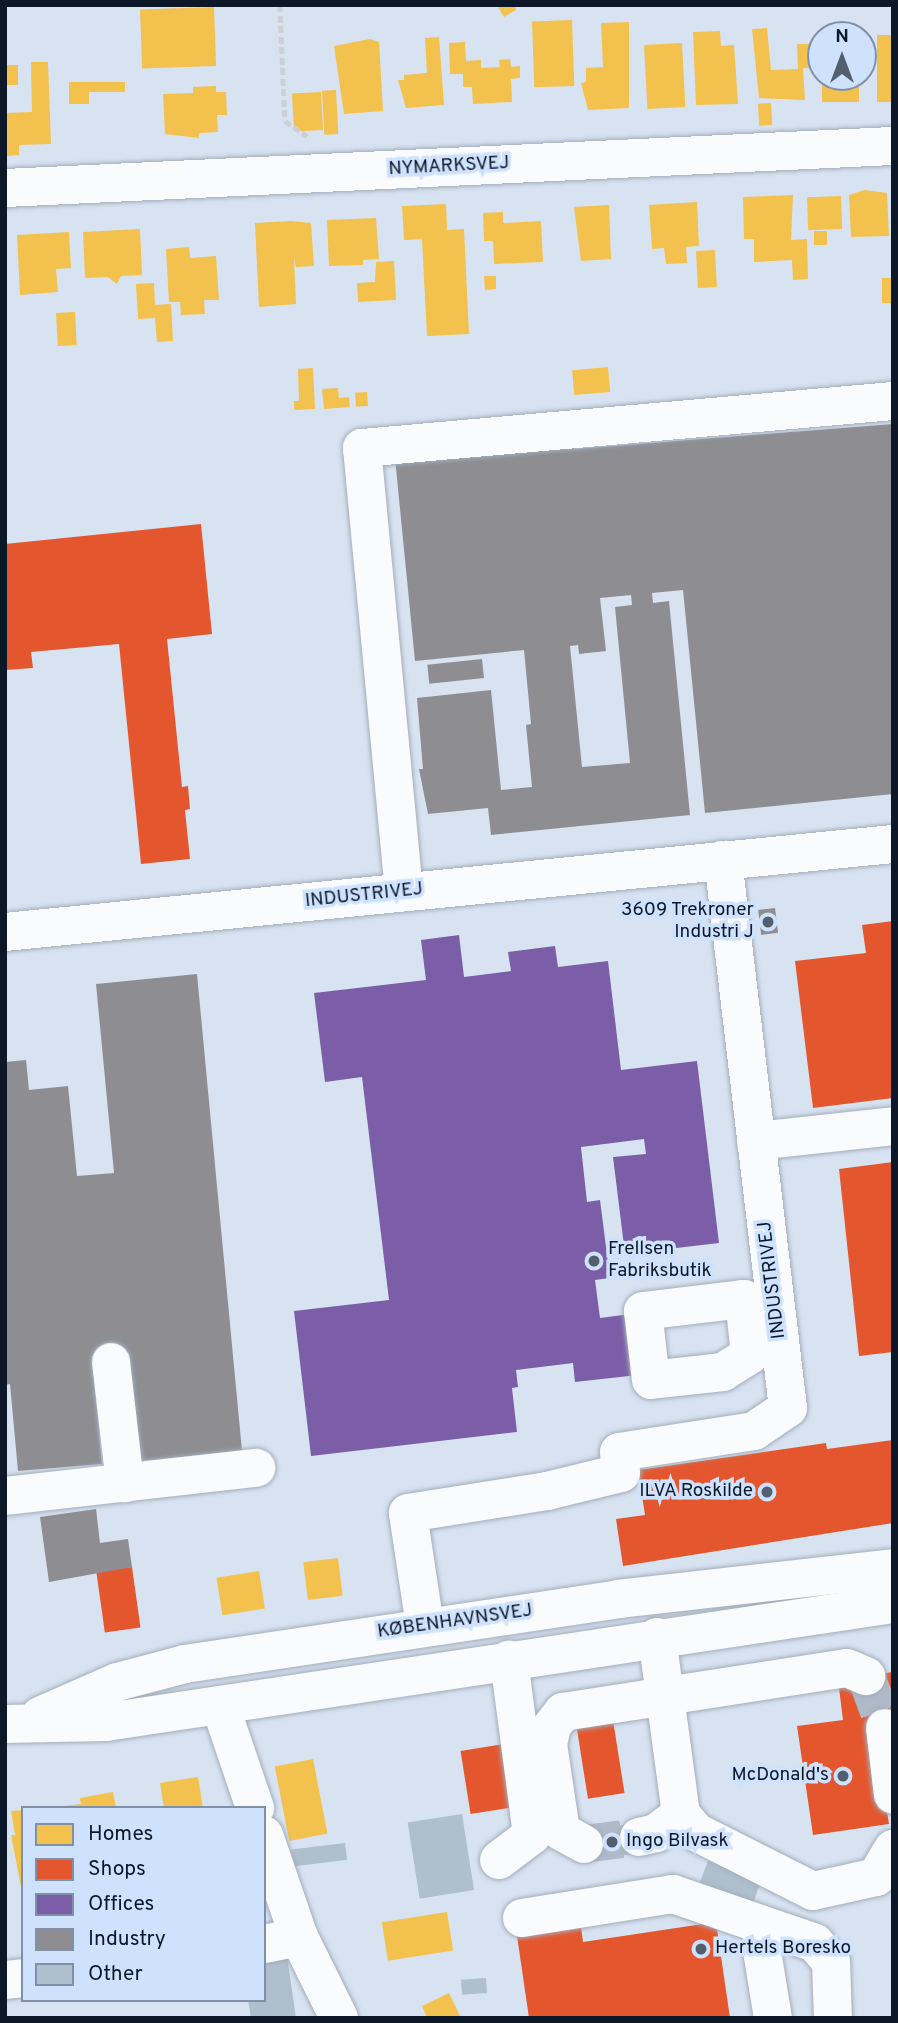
<!DOCTYPE html>
<meta charset="utf-8">
<style>
body{margin:0}
#map{position:relative;width:898px;height:2023px;overflow:hidden;background:#d8e3f2;font-family:Overpass,sans-serif}
div>[style]{position:absolute}
[style*='--x']{left:calc(var(--x)*1px);top:calc(var(--y)*1px);width:calc(var(--w)*1px);rotate:calc(var(--a)*1deg)}
.homes>*{inset:0;background:#f2c14e;transform-origin:0 0}
.shops>*{inset:0;background:#e4572e;transform-origin:0 0}
.offices>*{inset:0;background:#7b5ea7}
.industry>*{inset:0;background:#8d8d92;transform-origin:0 0}
.building>*{inset:0;background:#afbfcd;transform-origin:0 0}
.minor-tunnel>*{height:38px;margin-top:-19px;transform-origin:0;background:repeating-linear-gradient(90deg,#afbac9 0 38px,transparent 0 57px)}
.path>*{height:4.5px;margin-top:-2.25px;transform-origin:0;background:repeating-linear-gradient(90deg,#cccfd4 0 7px,transparent 0 10.5px)}
.roads{filter:drop-shadow(0 0 2px #a2adbc) drop-shadow(0 0 2px #a2adbc)}
.minor>*{height:38px;margin:-19px;padding:0 19px;transform-origin:19px;border-radius:19px;background:#f9fbfd}
.dots>*{width:19px;height:19px;translate:-50% -50%;box-sizing:border-box;border:4px solid #cee2fd;border-radius:50%}
span{translate:-50% -50%;white-space:nowrap;text-align:center;line-height:1.15;-webkit-text-stroke:7px #cee2fd;paint-order:stroke}
.street-label{font-size:19px;color:#0c1827}
.poi-label{font-size:19px;color:#0c1827}
.right{translate:-100% -50%;text-align:right}
.left{translate:0 -50%;text-align:left}
.frame{position:absolute;inset:0;border:7px solid #0c1827;pointer-events:none}
.legend{position:absolute;left:21px;top:1806px;width:245px;height:196px;box-sizing:border-box;background:#cee2fd;border:2px solid #8091a7;margin:0;padding:9px 12px;list-style:none;font-size:21px;color:#0c1827}
.legend li{display:flex;align-items:center;gap:14px;height:35px}
.legend b{width:35px;border:2px solid #8091a7}
.north{position:absolute;left:807px;top:21px;width:70px;height:70px;box-sizing:border-box;background:#cee2fd;border:2px solid #8091a7;border-radius:50%;rotate:0deg;font-size:19px;font-weight:700;line-height:28px;text-align:center;color:#0c1827}
.north::after{content:'';display:block;margin:auto;width:24px;height:32px;background:#535f6e;clip-path:polygon(50% 0,100% 100%,50% 72%,0 100%)}
</style>
<div id="map">
<div class="homes">
<i style="clip-path:polygon(497px 5px,515px 5px,516px 10px,504px 17px)"></i>
<i style="left:214px;top:7px;width:59px;height:74px;rotate:88deg"></i>
<i style="left:572px;top:20px;width:66px;height:40px;rotate:88deg"></i>
<i style="clip-path:polygon(629px 22px,629px 108px,588px 110px,581px 83px,586px 82px,586px 68px,603px 67px,601px 23px)"></i>
<i style="clip-path:polygon(767px 28px,771px 70px,798px 69px,797px 44px,821px 44px,821px 68px,803px 68px,805px 100px,759px 98px,752px 29px)"></i>
<i style="clip-path:polygon(720px 31px,721px 46px,734px 45px,738px 104px,696px 105px,693px 32px)"></i>
<i style="left:877px;top:35px;width:16px;height:67px"></i>
<i style="clip-path:polygon(439px 37px,444px 105px,406px 108px,398px 80px,404px 80px,404px 75px,427px 73px,425px 38px)"></i>
<i style="clip-path:polygon(370px 39px,379px 42px,383px 111px,344px 114px,334px 46px)"></i>
<i style="clip-path:polygon(465px 42px,466px 61px,481px 60px,481px 68px,500px 67px,499px 60px,510px 59px,511px 67px,520px 66px,520px 78px,511px 79px,512px 102px,473px 104px,472px 87px,463px 87px,463px 74px,450px 74px,449px 43px)"></i>
<i style="left:682px;top:43px;width:64px;height:38px;rotate:87deg"></i>
<i style="clip-path:polygon(31px 62px,48px 62px,51px 144px,19px 145px,19px 155px,5px 156px,5px 113px,32px 112px)"></i>
<i style="left:5px;top:65px;width:13px;height:20px"></i>
<i style="left:822px;top:77px;width:37px;height:25px"></i>
<i style="clip-path:polygon(69px 82px,125px 82px,125px 92px,89px 92px,89px 104px,69px 104px)"></i>
<i style="clip-path:polygon(216px 86px,216px 92px,226px 92px,227px 115px,217px 115px,218px 132px,199px 133px,199px 138px,165px 134px,163px 94px,193px 93px,193px 87px)"></i>
<i style="left:336px;top:90px;width:44px;height:14px;rotate:87deg"></i>
<i style="left:321px;top:92px;width:38px;height:29px;rotate:87deg"></i>
<i style="left:771px;top:103px;width:22px;height:13px;rotate:87deg"></i>
<i style="clip-path:polygon(864px 190px,887px 193px,889px 236px,851px 237px,849px 195px)"></i>
<i style="clip-path:polygon(793px 195px,791px 240px,807px 239px,808px 279px,793px 280px,792px 260px,754px 262px,754px 239px,744px 239px,743px 197px)"></i>
<i style="left:841px;top:196px;width:33px;height:34px;rotate:88deg"></i>
<i style="clip-path:polygon(697px 202px,699px 246px,686px 247px,687px 263px,666px 264px,664px 248px,652px 249px,649px 205px)"></i>
<i style="clip-path:polygon(446px 204px,447px 230px,464px 229px,469px 334px,427px 336px,422px 239px,404px 240px,402px 206px)"></i>
<i style="clip-path:polygon(609px 205px,611px 259px,581px 261px,574px 207px)"></i>
<i style="clip-path:polygon(503px 212px,503px 223px,541px 221px,543px 262px,494px 264px,493px 241px,484px 241px,483px 213px)"></i>
<i style="clip-path:polygon(376px 218px,379px 259px,363px 260px,363px 265px,329px 266px,327px 220px)"></i>
<i style="clip-path:polygon(291px 221px,311px 223px,314px 266px,296px 267px,294px 258px,296px 304px,259px 307px,255px 223px)"></i>
<i style="clip-path:polygon(140px 229px,142px 275px,121px 276px,117px 284px,108px 277px,85px 278px,83px 232px)"></i>
<i style="left:814px;top:231px;width:13px;height:14px"></i>
<i style="clip-path:polygon(69px 232px,71px 268px,56px 269px,58px 292px,20px 295px,17px 235px)"></i>
<i style="clip-path:polygon(189px 247px,190px 258px,216px 256px,219px 300px,204px 300px,205px 314px,181px 315px,180px 302px,169px 302px,166px 249px)"></i>
<i style="left:715px;top:250px;width:37px;height:19px;rotate:87deg"></i>
<i style="clip-path:polygon(394px 261px,396px 300px,358px 302px,357px 283px,375px 282px,376px 262px)"></i>
<i style="clip-path:polygon(484px 276px,496px 276px,496px 289px,485px 290px)"></i>
<i style="left:882px;top:278px;width:11px;height:25px"></i>
<i style="clip-path:polygon(154px 283px,155px 305px,171px 304px,173px 341px,157px 342px,155px 318px,138px 319px,136px 284px)"></i>
<i style="left:75px;top:312px;width:33px;height:19px;rotate:87deg"></i>
<i style="left:608px;top:367px;width:25px;height:36px;rotate:85deg"></i>
<i style="clip-path:polygon(313px 368px,315px 409px,294px 410px,294px 401px,299px 401px,298px 369px)"></i>
<i style="clip-path:polygon(338px 388px,339px 398px,349px 397px,350px 407px,324px 409px,322px 389px)"></i>
<i style="left:367px;top:392px;width:14px;height:12px;rotate:86deg"></i>
<i style="left:338px;top:1558px;width:38px;height:35px;rotate:83deg"></i>
<i style="left:259px;top:1571px;width:38px;height:43px;rotate:81deg"></i>
<i style="left:313px;top:1759px;width:76px;height:39px;rotate:79deg"></i>
<i style="clip-path:polygon(198px 1777px,203px 1808px,164px 1808px,160px 1783px)"></i>
<i style="clip-path:polygon(113px 1792px,116px 1808px,43px 1808px,81px 1804px,80px 1798px)"></i>
<i style="clip-path:polygon(23px 1810px,23px 1887px,21px 1887px,11px 1835px,15px 1835px,11px 1811px)"></i>
<i style="left:447px;top:1912px;width:39px;height:66px;rotate:81deg"></i>
<i style="clip-path:polygon(449px 1993px,461px 2018px,427px 2018px,422px 2006px)"></i>
</div>
<div class="shops">
<i style="clip-path:polygon(201px 524px,212px 634px,167px 639px,182px 787px,188px 786px,190px 809px,185px 810px,190px 859px,141px 864px,119px 644px,31px 652px,33px 668px,6px 670px,5px 544px)"></i>
<i style="clip-path:polygon(893px 921px,893px 1098px,813px 1108px,795px 961px,866px 953px,862px 925px)"></i>
<i style="clip-path:polygon(893px 1162px,893px 1352px,859px 1356px,839px 1169px)"></i>
<i style="clip-path:polygon(893px 1440px,893px 1523px,623px 1566px,616px 1519px,645px 1515px,638px 1470px,826px 1443px,827px 1449px)"></i>
<i style="left:132px;top:1567px;width:61px;height:36px;rotate:82deg"></i>
<i style="clip-path:polygon(893px 1672px,893px 1727px,875px 1729px,889px 1824px,813px 1835px,797px 1726px,843px 1720px,838px 1680px)"></i>
<i style="left:612px;top:1714px;width:80px;height:37px;rotate:81deg"></i>
<i style="left:504px;top:1744px;width:64px;height:44px;rotate:81deg"></i>
<i style="clip-path:polygon(580px 1919px,583px 1942px,716px 1922px,730px 2018px,529px 2018px,516px 1929px)"></i>
</div>
<div class="offices">
<i style="clip-path:polygon(459px 935px,464px 977px,511px 971px,508px 952px,555px 946px,558px 967px,608px 961px,621px 1070px,697px 1061px,719px 1243px,625px 1254px,613px 1157px,646px 1154px,644px 1139px,581px 1147px,587px 1202px,600px 1200px,610px 1278px,595px 1280px,600px 1318px,631px 1314px,638px 1375px,575px 1382px,573px 1363px,516px 1370px,518px 1387px,512px 1388px,517px 1432px,311px 1456px,294px 1311px,389px 1300px,362px 1077px,325px 1082px,314px 993px,426px 980px,421px 940px)"></i>
</div>
<div class="industry">
<i style="clip-path:polygon(evenodd,893px 424px,893px 794px,705px 813px,683px 590px,652px 593px,653px 603px,669px 601px,690px 815px,491px 835px,488px 808px,428px 814px,419px 769px,423px 769px,417px 698px,491px 690px,501px 790px,532px 787px,526px 725px,531px 724px,524px 650px,415px 661px,395px 458px,573px 440px,574px 449px,893px 424px,631px 595px,632px 605px,615px 607px,630px 763px,582px 767px,570px 646px,578px 645px,579px 654px,606px 651px,600px 598px,631px 595px)"></i>
<i style="left:482px;top:659px;width:19px;height:55px;rotate:84deg"></i>
<i style="left:775px;top:908px;width:25px;height:17px;rotate:83deg"></i>
<i style="clip-path:polygon(197px 974px,242px 1451px,140px 1461px,129px 1353px,92px 1356px,102px 1464px,18px 1471px,10px 1384px,5px 1385px,5px 1062px,26px 1060px,29px 1090px,68px 1086px,77px 1176px,114px 1173px,96px 984px)"></i>
<i style="clip-path:polygon(96px 1509px,100px 1543px,128px 1539px,132px 1567px,49px 1582px,40px 1517px)"></i>
</div>
<div class="building">
<i style="left:462px;top:1814px;width:77px;height:55px;rotate:81deg"></i>
<i style="left:631px;top:1824px;width:30px;height:43px;rotate:82deg"></i>
<i style="left:345px;top:1843px;width:17px;height:54px;rotate:83deg"></i>
<i style="left:708px;top:1861px;width:57px;height:23px;rotate:21deg"></i>
<i style="clip-path:polygon(287px 1956px,296px 2018px,251px 2018px,248px 2000px,264px 2000px,264px 1960px)"></i>
<i style="left:486px;top:1978px;width:15px;height:25px;rotate:86deg"></i>
</div>
<div class="minor-tunnel">
<i style="--x:866;--y:1676;--w:55;--a:69.9"></i>
<i style="--x:584;--y:1844;--w:55;--a:-7.3"></i>
</div>
<div class="path">
<i style="--x:280;--y:5;--w:116;--a:87.5"></i>
<i style="--x:285;--y:121;--w:27;--a:34"></i>
</div>
<div class="roads">
<div class="minor">
<i style="--x:5;--y:188;--w:889;--a:-2.71"></i>
<i style="--x:404;--y:892;--w:446;--a:-95.4"></i>
<i style="--x:362;--y:448;--w:533;--a:-5.06"></i>
<i style="--x:5;--y:932;--w:892;--a:-5.66"></i>
<i style="--x:756;--y:1141;--w:138;--a:-6.2"></i>
<i style="--x:744;--y:1299;--w:56;--a:83.9"></i>
<i style="--x:750;--y:1355;--w:32;--a:148"></i>
<i style="--x:723;--y:1372;--w:72;--a:173.7"></i>
<i style="--x:651;--y:1380;--w:69;--a:-96.6"></i>
<i style="--x:643;--y:1311;--w:102;--a:-6.8"></i>
<i style="--x:111;--y:1362;--w:122;--a:83.4"></i>
<i style="--x:5;--y:1496;--w:253;--a:-6.4"></i>
<i style="--x:425;--y:1626;--w:114;--a:-98.6"></i>
<i style="--x:408;--y:1513;--w:141;--a:-9"></i>
<i style="--x:547;--y:1491;--w:76;--a:-13.7"></i>
<i style="--x:621;--y:1473;--w:21;--a:-95"></i>
<i style="--x:619;--y:1452;--w:137;--a:-8.8"></i>
<i style="--x:754;--y:1431;--w:41;--a:-34.1"></i>
<i style="--x:788;--y:1408;--w:552;--a:-96.76"></i>
<i style="--x:657;--y:1637;--w:179;--a:82.3"></i>
<i style="--x:681;--y:1814;--w:23;--a:50"></i>
<i style="--x:696;--y:1832;--w:131;--a:26.8"></i>
<i style="--x:813;--y:1891;--w:65;--a:-12.5"></i>
<i style="--x:876;--y:1877;--w:33;--a:-59"></i>
<i style="--x:220;--y:1705;--w:109;--a:71.2"></i>
<i style="--x:40;--y:1716;--w:84;--a:-23.8"></i>
<i style="--x:117;--y:1682;--w:70;--a:-14.8"></i>
<i style="--x:185;--y:1664;--w:438;--a:-8.5"></i>
<i style="--x:618;--y:1599;--w:277;--a:-6.4"></i>
<i style="--x:5;--y:1724;--w:101;--a:-1.1"></i>
<i style="--x:106;--y:1722;--w:796;--a:-8.53"></i>
<i style="--x:885;--y:1728;--w:67;--a:83.2"></i>
<i style="--x:264;--y:1835;--w:108;--a:71.1"></i>
<i style="--x:299;--y:1937;--w:90;--a:63.7"></i>
<i style="--x:639;--y:1837;--w:17;--a:-13"></i>
<i style="--x:656;--y:1833;--w:31;--a:-37"></i>
<i style="--x:584;--y:1844;--w:26;--a:-151"></i>
<i style="--x:561;--y:1831;--w:88;--a:-98.5"></i>
<i style="--x:548;--y:1744;--w:18;--a:-77"></i>
<i style="--x:552;--y:1726;--w:18;--a:-52"></i>
<i style="--x:563;--y:1712;--w:287;--a:-8.8"></i>
<i style="--x:847;--y:1668;--w:21;--a:23"></i>
<i style="--x:499;--y:1860;--w:41;--a:-37.1"></i>
<i style="--x:532;--y:1835;--w:177;--a:-97.5"></i>
<i style="--x:522;--y:1918;--w:153;--a:-9"></i>
<i style="--x:673;--y:1894;--w:150;--a:19"></i>
<i style="--x:815;--y:1943;--w:25;--a:50"></i>
<i style="--x:831;--y:1962;--w:56;--a:88"></i>
<i style="--x:264;--y:1944;--w:36;--a:-11"></i>
<i style="--x:761;--y:1945;--w:74;--a:80.7"></i>
<i style="--x:5;--y:1980;--w:18;--a:-6"></i>
</div>
</div>
<div class="dots">
<i style="left:768px;top:922px;background:#535f6e"></i>
<i style="left:594px;top:1261px;background:#535f6e"></i>
<i style="left:767px;top:1492px;background:#535f6e"></i>
<i style="left:843px;top:1776px;background:#535f6e"></i>
<i style="left:612px;top:1842px;background:#535f6e"></i>
<i style="left:701px;top:1949px;background:#535f6e"></i>
</div>
<div class="street-label">
<span style="left:449px;top:167px;rotate:-3deg">NYMARKSVEJ</span>
<span style="left:364px;top:896px;rotate:-6deg">INDUSTRIVEJ</span>
<span style="left:773px;top:1280px;rotate:-97deg">INDUSTRIVEJ</span>
<span style="left:455px;top:1622px;rotate:-8deg">KØBENHAVNSVEJ</span>
</div>
<div class="poi-label">
<span class="right" style="left:754px;top:922px">3609 Trekroner<br>Industri J</span>
<span class="left" style="left:608px;top:1261px">Frellsen<br>Fabriksbutik</span>
<span class="right" style="left:753px;top:1492px">ILVA Roskilde</span>
<span class="right" style="left:829px;top:1776px">McDonald's</span>
<span class="left" style="left:626px;top:1842px">Ingo Bilvask</span>
<span class="left" style="left:715px;top:1949px">Hertels Boresko</span>
</div>
<div class="frame"></div>
<ul class="legend">
<li><b style="height:19px;background:#f2c14e"></b>Homes</li>
<li><b style="height:19px;background:#e4572e"></b>Shops</li>
<li><b style="height:19px;background:#7b5ea7"></b>Offices</li>
<li><b style="height:19px;background:#8d8d92"></b>Industry</li>
<li><b style="height:19px;background:#afbfcd"></b>Other</li>
</ul>
<div class="north">N</div>
</div>
